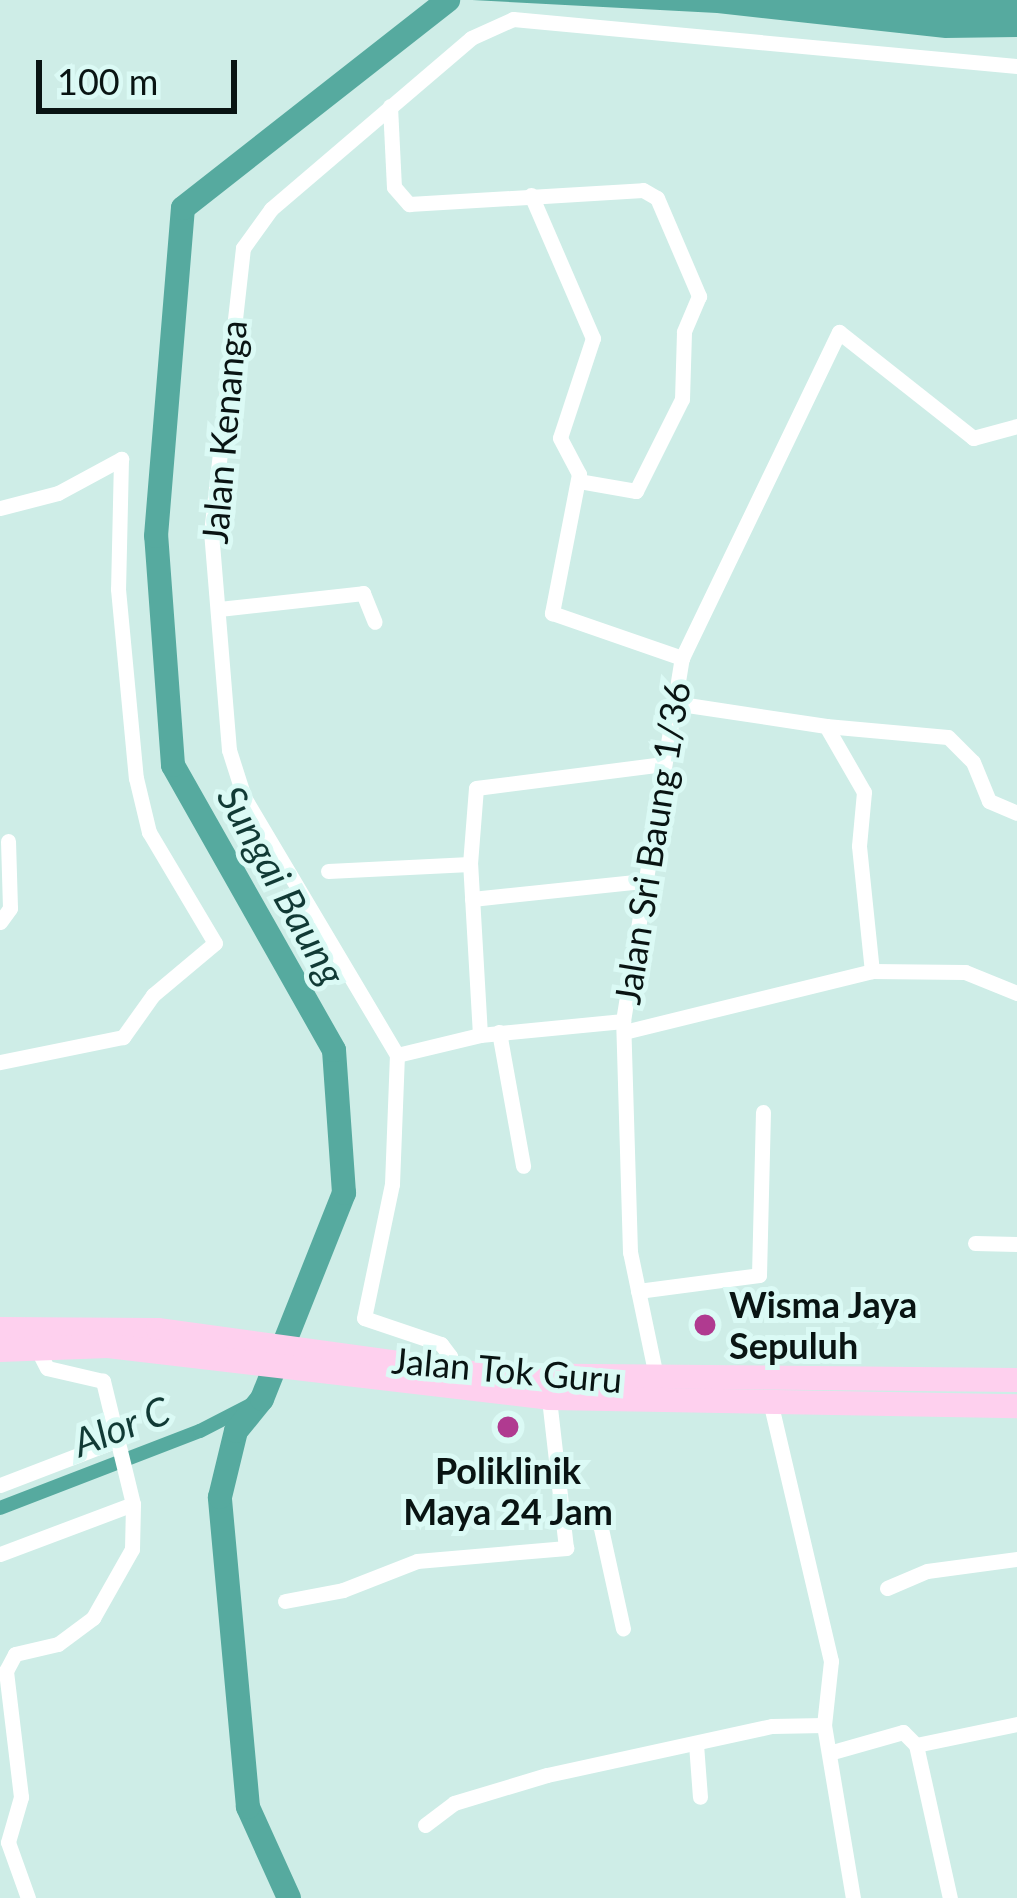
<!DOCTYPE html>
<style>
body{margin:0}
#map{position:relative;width:1017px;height:1898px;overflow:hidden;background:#ceede7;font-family:Lato,sans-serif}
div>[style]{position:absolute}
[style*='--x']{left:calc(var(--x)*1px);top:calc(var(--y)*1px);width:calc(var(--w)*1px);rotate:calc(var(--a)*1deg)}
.water>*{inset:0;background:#56aa9f}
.canal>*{height:14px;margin:-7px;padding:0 7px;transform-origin:7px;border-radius:7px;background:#56aa9f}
.river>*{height:24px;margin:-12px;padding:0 12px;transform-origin:12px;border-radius:12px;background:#56aa9f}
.street>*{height:15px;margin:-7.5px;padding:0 7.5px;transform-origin:7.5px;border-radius:7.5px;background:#fff}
.primary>*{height:24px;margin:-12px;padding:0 12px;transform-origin:12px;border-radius:12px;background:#fed0ee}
.dots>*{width:33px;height:33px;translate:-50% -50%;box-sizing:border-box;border:6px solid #dbfaf5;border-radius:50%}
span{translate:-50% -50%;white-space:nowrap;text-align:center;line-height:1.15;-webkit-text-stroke:10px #dbfaf5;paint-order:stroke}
.street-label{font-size:36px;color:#091413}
.poi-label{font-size:36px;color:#091413;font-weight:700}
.left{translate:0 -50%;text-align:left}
.water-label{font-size:39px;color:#113a35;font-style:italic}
.scale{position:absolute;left:36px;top:60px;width:201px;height:54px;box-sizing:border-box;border:6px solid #091413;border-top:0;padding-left:15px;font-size:36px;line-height:42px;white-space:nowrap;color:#091413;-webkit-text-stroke:9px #dbfaf5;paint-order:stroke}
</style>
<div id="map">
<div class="water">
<i style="clip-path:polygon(472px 0,1017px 0,1017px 37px,945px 38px,717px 13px)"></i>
</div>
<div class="canal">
<i style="--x:0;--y:1508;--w:214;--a:-21.1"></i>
<i style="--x:200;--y:1431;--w:70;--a:-27.3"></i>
</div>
<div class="river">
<i style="--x:289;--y:1898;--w:100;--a:-114.3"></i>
<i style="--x:248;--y:1807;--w:311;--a:-95.2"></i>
<i style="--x:220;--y:1497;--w:68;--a:-76.4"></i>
<i style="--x:236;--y:1431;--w:41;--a:-50.9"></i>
<i style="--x:262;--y:1399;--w:222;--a:-68.3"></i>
<i style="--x:344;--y:1193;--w:143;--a:-94"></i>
<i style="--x:334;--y:1050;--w:327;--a:-119.5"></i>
<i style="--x:173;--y:765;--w:230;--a:-94.2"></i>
<i style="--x:156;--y:536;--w:329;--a:-85.3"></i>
<i style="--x:183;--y:208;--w:337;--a:-38.1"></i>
</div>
<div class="street">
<i style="--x:390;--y:106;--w:81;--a:87.2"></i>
<i style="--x:394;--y:187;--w:23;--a:49"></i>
<i style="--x:409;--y:204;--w:234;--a:-3.4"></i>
<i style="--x:643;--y:190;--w:16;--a:30"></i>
<i style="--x:657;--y:198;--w:107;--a:66.8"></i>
<i style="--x:699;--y:296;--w:39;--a:113"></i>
<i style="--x:684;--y:332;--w:67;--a:91.7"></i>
<i style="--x:682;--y:399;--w:103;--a:116.6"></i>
<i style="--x:636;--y:491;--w:59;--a:-170.2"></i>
<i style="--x:531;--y:195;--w:156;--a:66.6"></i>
<i style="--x:593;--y:338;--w:105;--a:108.3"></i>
<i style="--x:560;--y:438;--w:41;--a:62.2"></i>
<i style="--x:579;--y:474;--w:142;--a:101"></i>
<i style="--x:552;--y:613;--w:138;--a:19.1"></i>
<i style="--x:0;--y:508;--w:60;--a:-14.5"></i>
<i style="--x:58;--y:493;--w:72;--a:-28.4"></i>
<i style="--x:121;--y:459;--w:130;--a:91.3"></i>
<i style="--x:118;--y:589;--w:190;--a:84.6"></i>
<i style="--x:136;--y:778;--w:56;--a:76.5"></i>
<i style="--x:149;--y:832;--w:129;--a:59.3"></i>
<i style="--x:215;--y:943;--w:81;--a:140"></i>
<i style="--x:153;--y:995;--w:52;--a:125.5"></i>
<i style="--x:123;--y:1037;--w:126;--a:168.5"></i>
<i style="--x:219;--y:609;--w:145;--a:-6.3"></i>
<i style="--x:363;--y:593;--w:31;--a:68"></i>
<i style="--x:674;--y:703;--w:154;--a:8.6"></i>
<i style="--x:826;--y:726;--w:76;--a:60.1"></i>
<i style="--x:864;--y:792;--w:54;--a:95.3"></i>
<i style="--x:859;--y:846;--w:126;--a:84.1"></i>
<i style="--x:826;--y:726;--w:122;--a:5.2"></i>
<i style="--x:948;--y:737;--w:35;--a:45"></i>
<i style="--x:973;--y:762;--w:42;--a:67.7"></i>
<i style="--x:989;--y:801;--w:30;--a:23"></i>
<i style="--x:328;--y:871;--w:142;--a:-2.8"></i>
<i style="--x:472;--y:899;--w:171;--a:-6"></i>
<i style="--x:0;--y:922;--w:17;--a:-54"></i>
<i style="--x:10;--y:908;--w:67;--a:-91.7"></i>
<i style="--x:499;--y:1032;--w:136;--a:79.8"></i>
<i style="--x:624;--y:1032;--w:255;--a:-13.8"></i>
<i style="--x:872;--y:971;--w:93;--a:0.6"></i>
<i style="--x:965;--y:972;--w:56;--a:22"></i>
<i style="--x:480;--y:1035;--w:171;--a:-93.3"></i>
<i style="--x:470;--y:864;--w:76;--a:-85.5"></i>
<i style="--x:476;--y:788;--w:189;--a:-7.3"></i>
<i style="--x:397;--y:1055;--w:85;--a:-13.5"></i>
<i style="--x:480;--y:1035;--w:144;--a:-5.6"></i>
<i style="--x:975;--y:1243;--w:42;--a:1.4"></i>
<i style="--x:638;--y:1291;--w:122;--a:-7.5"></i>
<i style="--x:759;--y:1275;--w:163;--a:-88.6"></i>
<i style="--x:445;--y:1371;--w:16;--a:-72"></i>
<i style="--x:450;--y:1356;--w:15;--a:-127"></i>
<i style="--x:441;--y:1344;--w:81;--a:-161.3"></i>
<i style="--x:364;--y:1318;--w:137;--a:-78.2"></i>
<i style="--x:392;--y:1184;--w:129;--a:-87.8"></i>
<i style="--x:397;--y:1055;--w:300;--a:-120.7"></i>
<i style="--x:244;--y:797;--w:49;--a:-107.7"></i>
<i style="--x:229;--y:750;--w:218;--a:-94.7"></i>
<i style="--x:211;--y:533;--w:287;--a:-83.6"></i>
<i style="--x:243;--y:248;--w:48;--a:-54.3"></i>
<i style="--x:271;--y:209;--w:263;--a:-40.5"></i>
<i style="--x:471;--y:38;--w:46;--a:-24.3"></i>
<i style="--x:513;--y:19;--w:506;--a:5.33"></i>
<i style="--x:657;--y:1381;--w:132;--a:-101.8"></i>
<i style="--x:630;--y:1252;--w:231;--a:-91.7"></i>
<i style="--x:623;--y:1021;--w:368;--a:-80.8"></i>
<i style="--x:682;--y:658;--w:362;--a:-64.3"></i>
<i style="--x:839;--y:332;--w:171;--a:38.3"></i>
<i style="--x:973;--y:438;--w:46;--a:-15.3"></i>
<i style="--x:770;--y:1401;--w:267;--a:76.8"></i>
<i style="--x:831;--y:1661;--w:64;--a:96.2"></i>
<i style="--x:824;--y:1725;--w:175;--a:80.5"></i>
<i style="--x:0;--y:1485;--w:120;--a:-21"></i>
<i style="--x:564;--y:1509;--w:39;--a:23"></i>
<i style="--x:600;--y:1524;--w:107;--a:77.6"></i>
<i style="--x:0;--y:1554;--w:142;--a:-20.6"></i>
<i style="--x:887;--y:1588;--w:43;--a:-23"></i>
<i style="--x:927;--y:1571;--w:91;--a:-7.6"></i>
<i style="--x:285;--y:1601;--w:59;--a:-10.7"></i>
<i style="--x:343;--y:1590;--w:79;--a:-21.4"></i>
<i style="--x:417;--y:1561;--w:150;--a:-5"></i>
<i style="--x:566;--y:1548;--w:151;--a:-96.5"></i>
<i style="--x:696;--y:1744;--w:53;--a:85.7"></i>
<i style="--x:916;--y:1745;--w:157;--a:77.5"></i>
<i style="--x:829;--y:1753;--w:77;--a:-15.8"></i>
<i style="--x:903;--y:1732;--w:18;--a:45"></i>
<i style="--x:916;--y:1745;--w:103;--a:-11.7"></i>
<i style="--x:425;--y:1825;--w:36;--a:-37"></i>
<i style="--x:454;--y:1803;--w:97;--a:-16.8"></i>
<i style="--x:547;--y:1775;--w:230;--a:-12.3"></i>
<i style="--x:772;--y:1726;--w:52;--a:-1.1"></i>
<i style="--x:28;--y:1898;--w:59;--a:-109.7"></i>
<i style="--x:8;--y:1842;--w:47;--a:-73.9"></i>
<i style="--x:21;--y:1797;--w:127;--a:-96.8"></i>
<i style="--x:6;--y:1671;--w:19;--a:-62"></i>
<i style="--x:15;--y:1654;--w:44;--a:-13.1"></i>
<i style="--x:58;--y:1644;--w:44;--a:-36.6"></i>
<i style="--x:93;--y:1618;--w:79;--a:-60.5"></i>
<i style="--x:132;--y:1549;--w:45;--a:-88.7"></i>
<i style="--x:133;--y:1504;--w:127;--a:-103.7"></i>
<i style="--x:103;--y:1381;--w:57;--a:-166.9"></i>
<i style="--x:47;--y:1368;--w:25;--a:-117"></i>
</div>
<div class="primary">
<i style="--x:0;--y:1329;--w:158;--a:0.4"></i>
<i style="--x:158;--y:1330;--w:331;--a:7.8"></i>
<i style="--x:486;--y:1375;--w:531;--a:0.54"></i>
<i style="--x:0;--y:1350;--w:108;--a:-2.1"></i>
<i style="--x:108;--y:1346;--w:444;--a:6.7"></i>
<i style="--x:549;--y:1398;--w:468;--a:1"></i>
</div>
<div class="dots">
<i style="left:705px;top:1325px;background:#b03a90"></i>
<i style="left:508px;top:1427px;background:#b03a90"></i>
</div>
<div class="street-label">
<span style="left:224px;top:432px;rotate:-85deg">Jalan Kenanga</span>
<span style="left:652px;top:843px;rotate:-81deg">Jalan Sri Baung 1/36</span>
<span style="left:507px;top:1370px;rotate:5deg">Jalan Tok Guru</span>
</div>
<div class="poi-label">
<span class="left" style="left:729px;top:1325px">Wisma Jaya<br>Sepuluh</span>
<span style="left:508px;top:1491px">Poliklinik<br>Maya 24 Jam</span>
</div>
<div class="water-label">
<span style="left:282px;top:885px;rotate:61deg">Sungai Baung</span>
<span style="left:121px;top:1426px;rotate:-21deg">Alor C</span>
</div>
<div class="scale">100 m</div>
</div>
